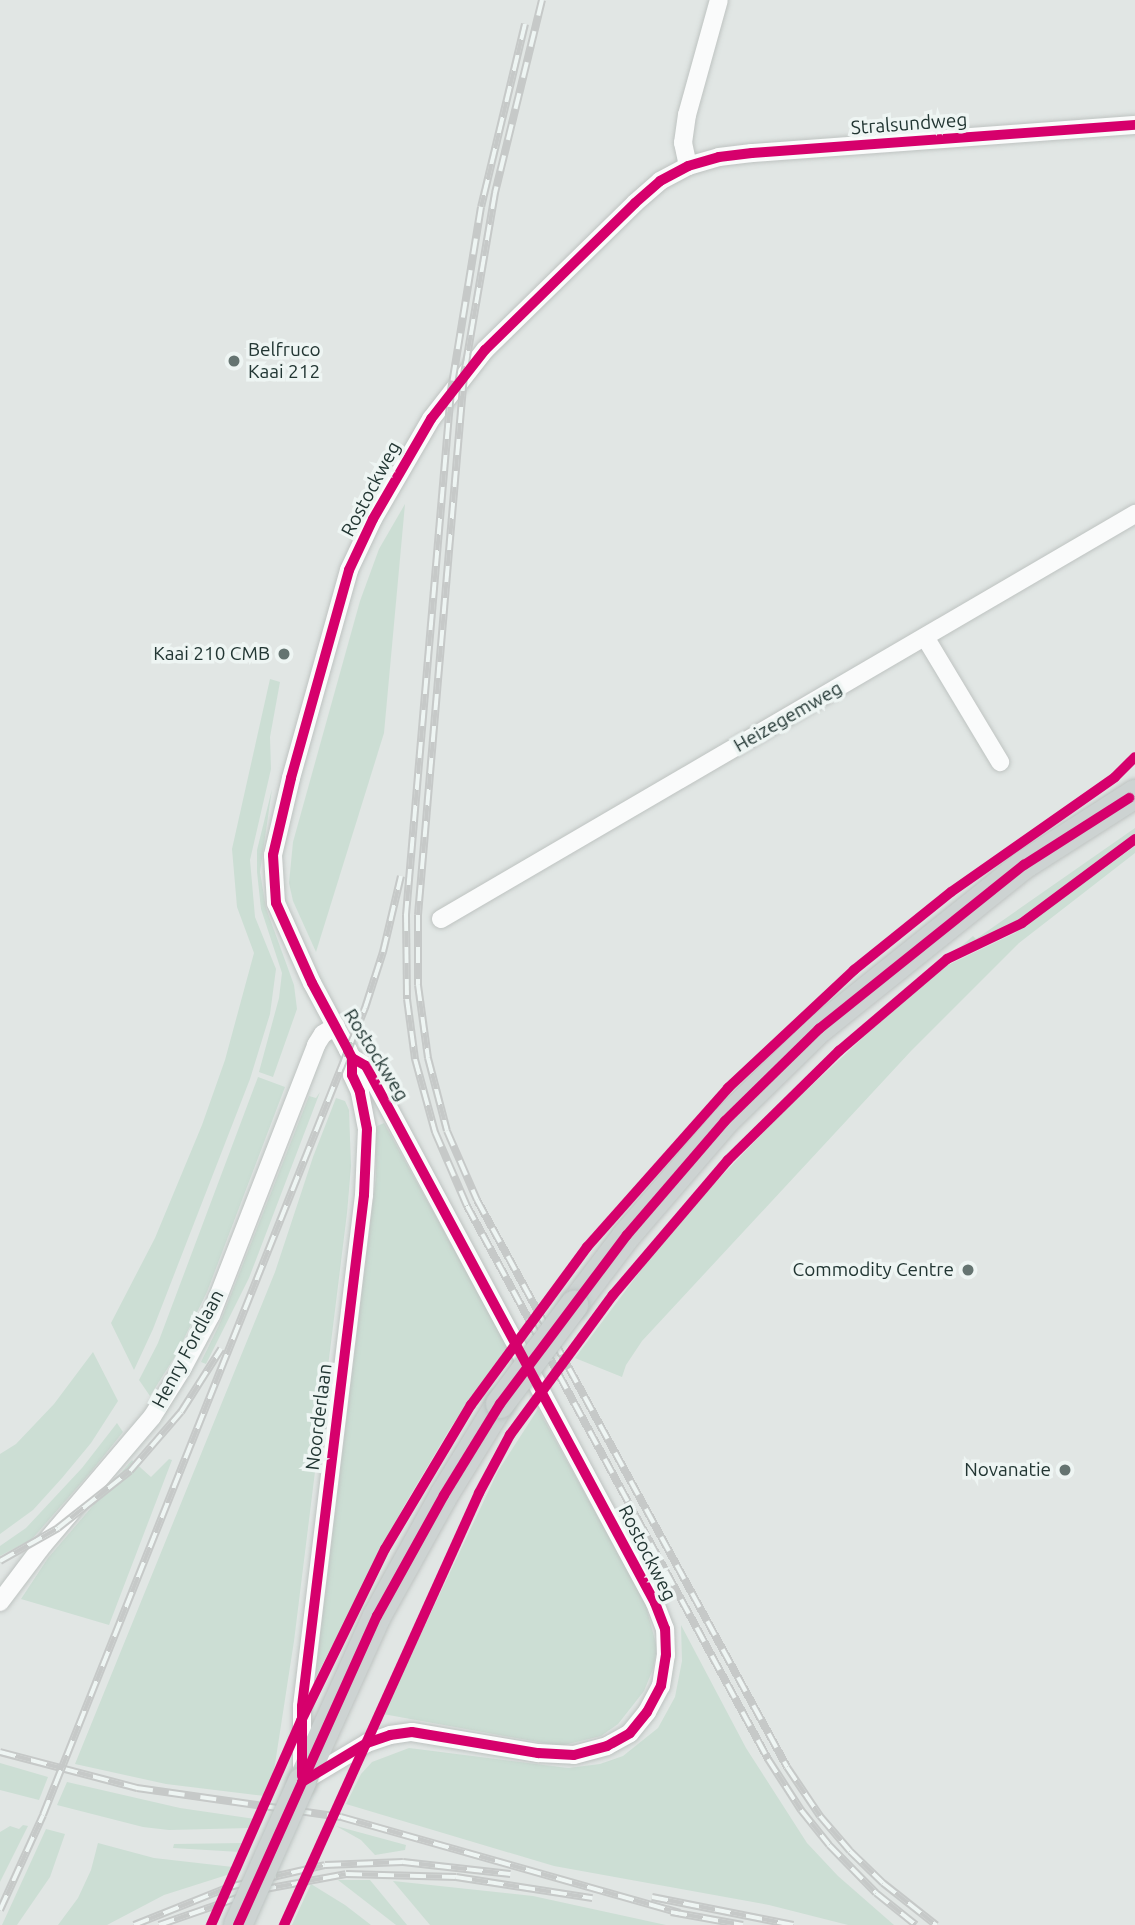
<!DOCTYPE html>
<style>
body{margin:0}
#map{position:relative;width:1135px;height:1925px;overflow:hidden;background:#e1e6e4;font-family:Ubuntu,sans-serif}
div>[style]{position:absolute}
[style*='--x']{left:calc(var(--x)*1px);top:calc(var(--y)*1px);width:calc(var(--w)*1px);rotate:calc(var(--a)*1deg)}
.green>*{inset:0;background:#ccded4}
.roads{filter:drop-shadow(0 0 2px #bec3c1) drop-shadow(0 0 2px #bec3c1)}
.minor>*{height:18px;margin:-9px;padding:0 9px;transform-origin:9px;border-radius:9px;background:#fafbfb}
.primary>*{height:28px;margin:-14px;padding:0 14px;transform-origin:14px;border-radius:14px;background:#cdd3d2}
.rail>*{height:8px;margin-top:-4px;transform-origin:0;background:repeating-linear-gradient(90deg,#eef5f3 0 16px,#c6c9c8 0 32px);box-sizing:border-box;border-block:2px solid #c6c9c8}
.bridges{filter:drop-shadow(0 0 2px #bcc3c1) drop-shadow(0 0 2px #bcc3c1)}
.primary-bridge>*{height:28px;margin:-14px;padding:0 14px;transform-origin:14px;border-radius:14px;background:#cdd3d2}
.cycleway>*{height:10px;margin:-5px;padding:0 5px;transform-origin:5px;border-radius:5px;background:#d6006c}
.dots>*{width:19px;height:19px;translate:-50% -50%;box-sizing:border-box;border:4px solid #eef5f3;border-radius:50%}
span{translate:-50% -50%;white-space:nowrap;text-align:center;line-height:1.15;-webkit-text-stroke:7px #eef5f3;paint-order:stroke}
.street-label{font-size:19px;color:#223633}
.poi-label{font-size:19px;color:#223633}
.left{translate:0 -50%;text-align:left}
.right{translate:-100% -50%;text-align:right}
</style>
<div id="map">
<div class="green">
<i style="clip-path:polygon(405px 504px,384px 733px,316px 952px,293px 901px,289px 883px,293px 842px,360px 601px,379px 549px)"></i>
<i style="clip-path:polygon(270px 679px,280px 682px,270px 737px,271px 769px,250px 860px,255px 917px,276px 969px,270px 1014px,250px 1079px,153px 1329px,134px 1370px,111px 1323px,155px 1238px,202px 1125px,225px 1060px,254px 953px,237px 907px,232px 849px)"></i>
<i style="clip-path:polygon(272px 789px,260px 872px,266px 908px,294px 985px,297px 1009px,273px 1077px,259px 1072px,279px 998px,282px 973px,261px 909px,257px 872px,257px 850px)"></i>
<i style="clip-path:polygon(1135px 828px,1135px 835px,1016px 921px,957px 950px,973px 936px,976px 939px)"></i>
<i style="clip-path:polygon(1135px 846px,1135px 853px,1019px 943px,911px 1051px,642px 1341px,626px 1365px,622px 1377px,575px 1358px,659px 1246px,713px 1185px,782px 1113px,868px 1033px,944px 967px,1015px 933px)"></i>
<i style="clip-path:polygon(258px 1077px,285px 1087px,207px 1292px,176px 1355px,150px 1396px,139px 1380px,158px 1343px)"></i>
<i style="clip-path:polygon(320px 1092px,249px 1278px,206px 1364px,201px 1362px,219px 1325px,309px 1096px,316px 1098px)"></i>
<i style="clip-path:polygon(336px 1098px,345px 1101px,349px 1110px,351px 1166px,347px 1213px,294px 1641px,273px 1777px,265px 1796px,166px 1784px,75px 1764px,275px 1272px,313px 1157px)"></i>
<i style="clip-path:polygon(384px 1123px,508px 1347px,451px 1427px,404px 1506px,315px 1679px,376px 1177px,375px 1127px)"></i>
<i style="clip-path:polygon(93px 1352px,118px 1401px,91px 1443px,62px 1478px,33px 1510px,0 1534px,0 1454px,16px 1444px,54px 1404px)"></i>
<i style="clip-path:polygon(538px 1409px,645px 1602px,657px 1648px,653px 1669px,644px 1691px,618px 1724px,601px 1736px,560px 1746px,383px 1714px,498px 1471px)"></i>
<i style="clip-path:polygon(117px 1423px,123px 1432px,90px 1473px,32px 1539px,0 1556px,0 1546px,26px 1528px,82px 1468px)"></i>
<i style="clip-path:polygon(169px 1459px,172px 1460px,109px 1625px,21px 1599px,48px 1558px,132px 1460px,151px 1477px)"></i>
<i style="clip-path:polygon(681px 1625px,746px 1748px,807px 1843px,838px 1876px,894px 1925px,848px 1925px,769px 1905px,554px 1866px,346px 1804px,361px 1774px,372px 1762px,409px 1748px,568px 1768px,600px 1764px,623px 1756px,658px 1728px,675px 1697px,682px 1661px)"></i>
<i style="clip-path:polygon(0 1763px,48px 1777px,39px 1800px,0 1790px)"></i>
<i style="clip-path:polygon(67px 1782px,180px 1808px,255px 1819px,250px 1828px,169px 1830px,143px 1827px,57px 1805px)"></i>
<i style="clip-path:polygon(23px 1825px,28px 1826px,0 1882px,0 1832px,10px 1826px,19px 1829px)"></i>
<i style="clip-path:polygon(336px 1826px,406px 1845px,405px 1850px,375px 1855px,361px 1840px)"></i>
<i style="clip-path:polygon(46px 1829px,65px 1834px,50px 1877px,17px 1925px,2px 1925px)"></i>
<i style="clip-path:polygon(98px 1843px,154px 1858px,233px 1867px,230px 1874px,164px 1895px,107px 1925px,58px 1925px,78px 1898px,91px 1870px)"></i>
<i style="clip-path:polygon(244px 1843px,240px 1852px,173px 1848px,174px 1844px)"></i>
<i style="clip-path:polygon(338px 1880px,370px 1880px,407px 1925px,396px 1925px)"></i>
<i style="clip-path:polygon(393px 1881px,533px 1896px,666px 1925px,430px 1925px)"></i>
<i style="clip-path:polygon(311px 1884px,345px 1905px,371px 1925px,292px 1925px)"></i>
</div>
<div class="roads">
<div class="minor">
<i style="--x:688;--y:166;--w:24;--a:-102"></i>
<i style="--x:683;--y:143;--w:28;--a:-82"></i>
<i style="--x:687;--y:115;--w:119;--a:-74.5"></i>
<i style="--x:925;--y:637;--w:146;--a:59"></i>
<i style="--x:441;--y:919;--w:804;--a:-30.27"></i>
<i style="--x:0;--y:1602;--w:71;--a:-53"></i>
<i style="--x:43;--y:1545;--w:168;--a:-49.6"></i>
<i style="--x:152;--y:1417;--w:57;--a:-58"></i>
<i style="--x:182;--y:1369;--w:61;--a:-61.8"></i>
<i style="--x:211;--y:1315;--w:290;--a:-68.7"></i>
<i style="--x:316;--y:1045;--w:13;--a:-58"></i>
<i style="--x:323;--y:1034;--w:15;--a:-32"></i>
<i style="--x:302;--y:1773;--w:67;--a:-90"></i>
<i style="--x:302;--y:1706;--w:515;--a:-83.08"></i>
<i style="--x:364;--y:1195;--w:66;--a:-87.4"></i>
<i style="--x:367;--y:1129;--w:38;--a:-101"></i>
<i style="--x:360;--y:1092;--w:19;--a:-115"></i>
<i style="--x:352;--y:1075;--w:17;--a:-90"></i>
<i style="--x:305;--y:1780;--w:72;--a:-30.8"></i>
<i style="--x:367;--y:1743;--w:24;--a:-19"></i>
<i style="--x:390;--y:1735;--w:22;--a:-8"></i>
<i style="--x:412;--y:1732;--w:128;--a:9.5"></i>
<i style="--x:538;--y:1753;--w:36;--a:3"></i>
<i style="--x:574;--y:1755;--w:34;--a:-15"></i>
<i style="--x:607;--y:1746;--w:26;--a:-29"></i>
<i style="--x:630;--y:1733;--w:27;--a:-51"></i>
<i style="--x:647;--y:1712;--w:30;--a:-62"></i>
<i style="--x:661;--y:1686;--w:31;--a:-81"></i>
<i style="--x:666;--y:1655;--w:26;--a:-92"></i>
<i style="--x:665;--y:1629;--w:28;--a:-111"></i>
<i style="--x:655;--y:1603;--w:610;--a:-118.29"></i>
<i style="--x:366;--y:1066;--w:16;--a:-150"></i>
<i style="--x:352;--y:1058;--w:9;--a:-117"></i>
<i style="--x:348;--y:1050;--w:76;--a:-118.2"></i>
<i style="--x:312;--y:983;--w:88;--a:-114.2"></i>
<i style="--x:276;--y:903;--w:48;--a:-93.6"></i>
<i style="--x:273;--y:855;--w:79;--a:-76.8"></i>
<i style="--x:291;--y:778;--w:216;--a:-74.4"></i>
<i style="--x:349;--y:570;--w:56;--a:-64.8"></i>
<i style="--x:373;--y:519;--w:116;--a:-59.9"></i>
<i style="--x:431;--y:419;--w:88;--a:-52"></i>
<i style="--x:485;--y:350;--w:210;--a:-44.4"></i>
<i style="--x:635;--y:203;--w:33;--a:-41"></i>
<i style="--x:660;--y:181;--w:32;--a:-28"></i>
<i style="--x:688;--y:166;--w:32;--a:-16"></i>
<i style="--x:719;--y:157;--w:33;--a:-7"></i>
<i style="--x:752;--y:153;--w:384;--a:-4.2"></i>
</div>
<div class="primary">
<i style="--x:574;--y:1305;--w:88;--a:-52.9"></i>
<i style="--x:627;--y:1235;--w:150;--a:-49.3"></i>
<i style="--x:725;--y:1121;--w:132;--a:-44.4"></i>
<i style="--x:819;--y:1029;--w:263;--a:-38.7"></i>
<i style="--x:1024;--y:865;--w:132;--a:-32.6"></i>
<i style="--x:302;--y:1782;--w:182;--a:-65.7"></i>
<i style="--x:377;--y:1616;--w:138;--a:-61"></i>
<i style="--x:444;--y:1495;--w:107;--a:-58.4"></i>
</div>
</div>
<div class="rail">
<i style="--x:542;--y:0;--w:199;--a:103.7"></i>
<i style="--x:495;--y:193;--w:185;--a:99.7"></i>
<i style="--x:464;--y:375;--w:542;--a:94.87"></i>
<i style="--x:418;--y:915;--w:70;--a:90"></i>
<i style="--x:418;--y:985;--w:74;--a:82.2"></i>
<i style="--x:428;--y:1058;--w:75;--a:75.4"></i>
<i style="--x:447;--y:1131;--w:75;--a:66.5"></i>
<i style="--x:477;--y:1200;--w:646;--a:61.33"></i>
<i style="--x:787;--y:1767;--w:59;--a:56"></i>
<i style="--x:820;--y:1816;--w:46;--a:49.4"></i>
<i style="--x:850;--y:1851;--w:46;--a:44.1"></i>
<i style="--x:883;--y:1883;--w:68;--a:38.4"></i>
<i style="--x:525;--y:24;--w:188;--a:103.5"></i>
<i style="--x:481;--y:207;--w:186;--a:99.3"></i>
<i style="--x:451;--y:391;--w:526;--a:94.91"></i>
<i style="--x:406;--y:915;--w:84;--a:89.3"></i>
<i style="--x:407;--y:999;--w:61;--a:82.4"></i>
<i style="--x:415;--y:1059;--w:76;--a:74.7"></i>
<i style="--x:435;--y:1132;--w:81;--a:66.6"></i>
<i style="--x:467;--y:1206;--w:630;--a:61.44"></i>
<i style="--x:768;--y:1759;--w:61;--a:57.1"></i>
<i style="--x:801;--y:1810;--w:45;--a:51.3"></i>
<i style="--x:829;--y:1845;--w:67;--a:45.6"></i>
<i style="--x:876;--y:1893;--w:51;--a:38.7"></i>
<i style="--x:0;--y:1561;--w:67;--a:-29.6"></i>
<i style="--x:58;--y:1528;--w:92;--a:-38.4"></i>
<i style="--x:130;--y:1471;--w:78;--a:-49.2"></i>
<i style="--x:181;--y:1412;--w:75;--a:-57.6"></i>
<i style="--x:0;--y:1752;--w:142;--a:14.7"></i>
<i style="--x:137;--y:1788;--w:206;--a:8.1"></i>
<i style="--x:341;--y:1817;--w:352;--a:15.8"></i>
<i style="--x:652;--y:1897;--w:144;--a:11.2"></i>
<i style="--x:0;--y:1910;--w:104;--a:-65.6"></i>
<i style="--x:43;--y:1815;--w:869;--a:-68.25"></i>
<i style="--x:365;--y:1008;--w:59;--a:-72.2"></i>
<i style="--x:383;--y:952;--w:78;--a:-76.7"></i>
<i style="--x:671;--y:1912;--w:73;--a:10.2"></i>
<i style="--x:134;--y:1925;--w:102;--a:-21.8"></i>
<i style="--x:229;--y:1887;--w:98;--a:-12.9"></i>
<i style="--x:325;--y:1865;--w:78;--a:-2.2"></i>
<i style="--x:403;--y:1862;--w:108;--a:6.4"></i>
<i style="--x:159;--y:1925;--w:107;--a:-19.1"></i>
<i style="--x:260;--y:1890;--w:87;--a:-10.5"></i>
<i style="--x:346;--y:1874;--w:110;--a:1.6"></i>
<i style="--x:456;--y:1877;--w:138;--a:8.8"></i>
</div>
<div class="bridges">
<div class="primary-bridge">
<i style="--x:500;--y:1404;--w:124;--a:-53.2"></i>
<i style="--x:238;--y:1925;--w:157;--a:-65.9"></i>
</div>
</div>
<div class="cycleway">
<i style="--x:302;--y:1776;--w:70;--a:-90"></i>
<i style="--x:302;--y:1706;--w:515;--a:-83.08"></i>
<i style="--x:364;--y:1195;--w:66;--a:-87.4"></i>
<i style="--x:367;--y:1129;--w:38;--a:-101"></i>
<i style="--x:360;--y:1092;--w:19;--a:-115"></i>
<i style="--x:352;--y:1075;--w:17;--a:-90"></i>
<i style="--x:302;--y:1782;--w:76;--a:-31"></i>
<i style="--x:367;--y:1743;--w:24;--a:-19"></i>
<i style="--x:390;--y:1735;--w:22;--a:-8"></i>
<i style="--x:412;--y:1732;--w:128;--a:9.5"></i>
<i style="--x:538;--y:1753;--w:36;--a:3"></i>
<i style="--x:574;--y:1755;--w:34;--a:-15"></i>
<i style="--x:607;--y:1746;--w:26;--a:-29"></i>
<i style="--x:630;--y:1733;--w:27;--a:-51"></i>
<i style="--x:647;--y:1712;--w:30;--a:-62"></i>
<i style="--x:661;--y:1686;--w:31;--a:-81"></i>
<i style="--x:666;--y:1655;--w:26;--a:-92"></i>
<i style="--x:665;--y:1629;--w:28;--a:-111"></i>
<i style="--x:655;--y:1603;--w:610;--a:-118.29"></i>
<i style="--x:366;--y:1066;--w:16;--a:-150"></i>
<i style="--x:352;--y:1058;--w:9;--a:-117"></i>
<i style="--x:348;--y:1050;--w:76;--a:-118.2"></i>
<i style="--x:312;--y:983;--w:88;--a:-114.2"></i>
<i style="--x:276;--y:903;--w:48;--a:-93.6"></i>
<i style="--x:273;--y:855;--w:79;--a:-76.8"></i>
<i style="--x:291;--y:778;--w:216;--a:-74.4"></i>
<i style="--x:349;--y:570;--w:56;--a:-64.8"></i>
<i style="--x:373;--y:519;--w:116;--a:-59.9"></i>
<i style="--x:431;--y:419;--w:88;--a:-52"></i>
<i style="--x:485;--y:350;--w:210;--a:-44.4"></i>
<i style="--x:635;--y:203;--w:33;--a:-41"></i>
<i style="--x:660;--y:181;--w:32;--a:-28"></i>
<i style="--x:688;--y:166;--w:32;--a:-16"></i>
<i style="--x:719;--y:157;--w:33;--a:-7"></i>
<i style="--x:752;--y:153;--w:384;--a:-4.2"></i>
<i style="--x:211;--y:1925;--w:223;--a:-66.2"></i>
<i style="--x:301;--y:1721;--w:191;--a:-64"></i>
<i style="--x:385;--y:1549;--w:168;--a:-59.2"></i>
<i style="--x:471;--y:1405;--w:196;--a:-53.7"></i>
<i style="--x:587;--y:1247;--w:213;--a:-48.4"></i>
<i style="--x:728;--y:1088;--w:173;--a:-43.1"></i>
<i style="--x:854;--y:970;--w:124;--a:-38.8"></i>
<i style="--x:951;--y:892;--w:200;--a:-35"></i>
<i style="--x:1115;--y:777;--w:28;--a:-45"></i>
<i style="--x:238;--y:1925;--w:339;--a:-65.8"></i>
<i style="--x:377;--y:1616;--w:138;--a:-61"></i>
<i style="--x:444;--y:1495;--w:107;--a:-58.4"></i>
<i style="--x:500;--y:1404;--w:211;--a:-53.1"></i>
<i style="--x:627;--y:1235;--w:150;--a:-49.3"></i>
<i style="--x:725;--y:1121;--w:132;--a:-44.4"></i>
<i style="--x:819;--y:1029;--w:263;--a:-38.7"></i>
<i style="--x:1024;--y:865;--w:125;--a:-32.5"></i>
<i style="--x:284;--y:1925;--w:474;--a:-65.7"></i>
<i style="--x:479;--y:1493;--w:66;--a:-61.9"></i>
<i style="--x:510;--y:1435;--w:174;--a:-53.7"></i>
<i style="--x:613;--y:1295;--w:177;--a:-49.6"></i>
<i style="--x:728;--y:1160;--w:156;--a:-44.5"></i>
<i style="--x:839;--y:1051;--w:142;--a:-40.4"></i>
<i style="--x:947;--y:959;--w:83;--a:-25.6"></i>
<i style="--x:1022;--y:923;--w:141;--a:-36.6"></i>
</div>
<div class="dots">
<i style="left:234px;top:361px;background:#657471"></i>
<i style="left:284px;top:654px;background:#657471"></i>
<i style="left:968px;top:1270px;background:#657471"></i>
<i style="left:1065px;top:1470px;background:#657471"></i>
</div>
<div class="street-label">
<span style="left:909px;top:124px;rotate:-4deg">Stralsundweg</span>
<span style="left:371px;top:489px;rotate:-62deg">Rostockweg</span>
<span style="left:788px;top:717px;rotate:-30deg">Heizegemweg</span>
<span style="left:376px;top:1055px;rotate:58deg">Rostockweg</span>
<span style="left:188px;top:1349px;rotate:-62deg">Henry Fordlaan</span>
<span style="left:319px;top:1417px;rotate:-83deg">Noorderlaan</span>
<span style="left:647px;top:1553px;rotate:63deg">Rostockweg</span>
</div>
<div class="poi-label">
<span class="left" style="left:248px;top:361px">Belfruco<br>Kaai 212</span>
<span class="right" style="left:270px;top:654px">Kaai 210 CMB</span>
<span class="right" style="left:954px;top:1270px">Commodity Centre</span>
<span class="right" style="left:1051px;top:1470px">Novanatie</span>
</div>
</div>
